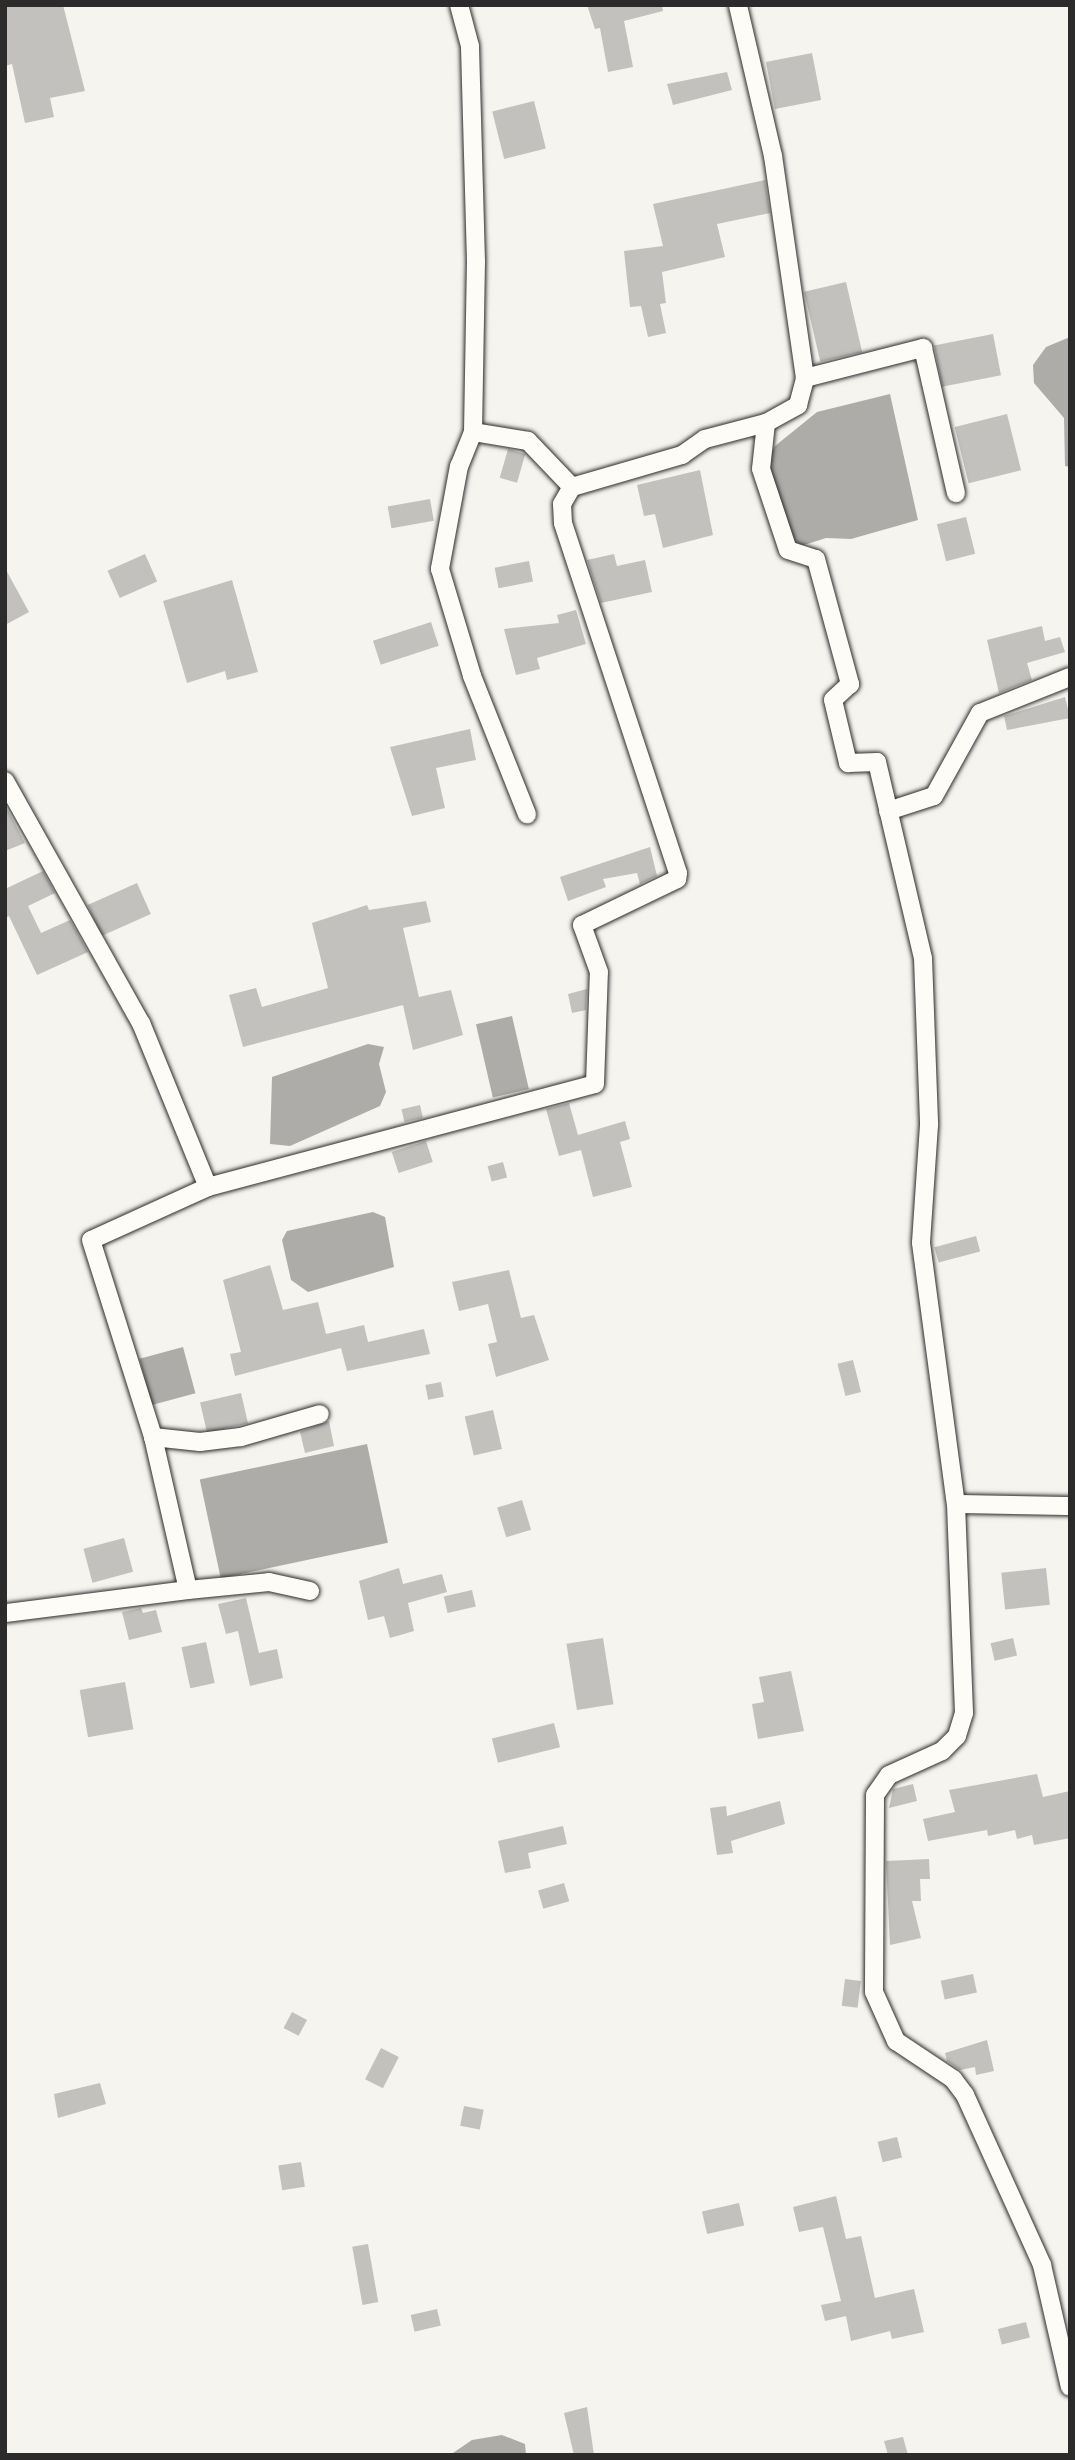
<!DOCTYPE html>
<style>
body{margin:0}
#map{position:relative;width:1075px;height:2460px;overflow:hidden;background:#f5f4ef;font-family:"Comic Neue",sans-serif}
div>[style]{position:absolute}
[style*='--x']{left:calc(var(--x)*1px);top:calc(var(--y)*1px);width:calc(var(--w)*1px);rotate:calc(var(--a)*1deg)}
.water>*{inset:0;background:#adaca9;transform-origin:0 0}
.building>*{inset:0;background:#c2c1be;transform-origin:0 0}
.roads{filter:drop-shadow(0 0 2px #2b2b2b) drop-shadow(0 0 2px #2b2b2b)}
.minor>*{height:18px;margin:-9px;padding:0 9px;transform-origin:9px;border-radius:9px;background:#fdfcf7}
span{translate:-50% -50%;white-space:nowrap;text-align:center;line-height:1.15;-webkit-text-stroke:7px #fdfcf7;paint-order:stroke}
.frame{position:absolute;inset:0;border:7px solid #2b2b2b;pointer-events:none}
</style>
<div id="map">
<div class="water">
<i style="clip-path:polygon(1070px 337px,1070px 467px,1065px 466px,1064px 418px,1034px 383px,1033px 365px,1046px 347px)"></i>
<i style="clip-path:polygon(890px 394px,918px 520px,851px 539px,826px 538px,801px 546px,788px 534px,768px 458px,775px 446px,817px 412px)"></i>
<i style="left:512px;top:1016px;width:75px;height:37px;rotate:77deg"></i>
<i style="clip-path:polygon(368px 1044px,384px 1047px,379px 1064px,386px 1092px,380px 1106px,290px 1146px,270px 1144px,272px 1077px)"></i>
<i style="clip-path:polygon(373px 1212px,385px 1217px,394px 1267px,308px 1292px,291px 1280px,282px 1240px,287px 1231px)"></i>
<i style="left:183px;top:1347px;width:48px;height:45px;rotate:75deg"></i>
<i style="left:367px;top:1444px;width:101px;height:171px;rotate:78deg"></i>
<i style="clip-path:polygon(502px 2435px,525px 2444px,526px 2455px,450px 2455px,472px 2440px)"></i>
</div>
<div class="building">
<i style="clip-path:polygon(63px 5px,85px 91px,50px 98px,54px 117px,25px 123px,12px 64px,5px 66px,5px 7px)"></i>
<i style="clip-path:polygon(587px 5px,662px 5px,663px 11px,624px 21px,633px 67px,608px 72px,600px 28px,595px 29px)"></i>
<i style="left:812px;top:53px;width:48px;height:47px;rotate:79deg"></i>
<i style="clip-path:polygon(727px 72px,732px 90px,673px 105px,667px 84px)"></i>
<i style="left:534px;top:101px;width:49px;height:43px;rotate:76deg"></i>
<i style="clip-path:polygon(765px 180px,770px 213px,717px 224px,725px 257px,662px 272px,666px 303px,660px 304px,666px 333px,648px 337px,641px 306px,630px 307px,624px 251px,663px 246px,653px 204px)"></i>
<i style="left:846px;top:282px;width:72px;height:43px;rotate:77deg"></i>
<i style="left:993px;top:334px;width:42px;height:60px;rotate:79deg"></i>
<i style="left:1007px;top:414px;width:58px;height:54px;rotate:76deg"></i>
<i style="left:508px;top:449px;width:18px;height:30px;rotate:16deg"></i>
<i style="clip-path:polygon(700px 470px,713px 535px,663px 548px,655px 514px,644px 516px,637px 485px)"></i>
<i style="left:430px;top:499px;width:22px;height:43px;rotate:80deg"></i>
<i style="left:966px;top:517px;width:38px;height:30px;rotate:76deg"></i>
<i style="left:145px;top:554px;width:30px;height:41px;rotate:66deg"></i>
<i style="clip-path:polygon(614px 554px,617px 566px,645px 560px,652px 592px,601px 603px,587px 560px)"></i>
<i style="left:529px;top:561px;width:21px;height:35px;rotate:79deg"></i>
<i style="clip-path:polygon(5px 568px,29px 612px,5px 625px)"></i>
<i style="clip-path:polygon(232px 580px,258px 672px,227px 680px,225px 671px,187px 683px,163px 601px)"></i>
<i style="clip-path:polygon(576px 610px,586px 644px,537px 658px,540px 669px,516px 675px,504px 629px,559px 623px,557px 615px)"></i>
<i style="left:431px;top:622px;width:25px;height:61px;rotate:72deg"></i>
<i style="clip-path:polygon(1042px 626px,1045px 641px,1060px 637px,1065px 652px,1027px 663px,1032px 680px,999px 693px,987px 640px)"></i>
<i style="clip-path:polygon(1065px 697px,1070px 718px,1007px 730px,1004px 716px)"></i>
<i style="clip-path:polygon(470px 729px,476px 760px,436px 768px,445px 808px,412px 816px,390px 747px)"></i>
<i style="clip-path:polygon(5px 805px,25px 843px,5px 851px)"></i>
<i style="clip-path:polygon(650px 847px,657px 876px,640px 884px,637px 873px,603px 879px,606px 887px,568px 901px,560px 877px)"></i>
<i style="clip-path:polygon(43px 871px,55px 893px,28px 906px,41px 933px,70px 920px,88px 952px,37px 975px,9px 916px,5px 918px,5px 889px)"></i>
<i style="left:137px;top:883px;width:34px;height:54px;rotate:66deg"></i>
<i style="clip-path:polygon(426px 901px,431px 922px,403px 928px,419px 997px,451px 990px,463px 1035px,413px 1050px,403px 1005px,243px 1047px,229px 995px,256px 988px,262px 1007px,328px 988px,312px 923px,367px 905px,369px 910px)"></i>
<i style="clip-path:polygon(587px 989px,586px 1010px,572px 1013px,568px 994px)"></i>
<i style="clip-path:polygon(569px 1103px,578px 1135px,625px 1121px,630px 1139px,620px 1142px,632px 1187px,593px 1197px,581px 1150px,559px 1156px,546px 1109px)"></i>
<i style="left:420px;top:1105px;width:13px;height:19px;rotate:77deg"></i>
<i style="left:426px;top:1141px;width:22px;height:36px;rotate:72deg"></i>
<i style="left:503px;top:1162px;width:16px;height:16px;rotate:75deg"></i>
<i style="left:976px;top:1236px;width:16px;height:43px;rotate:75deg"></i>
<i style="clip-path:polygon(270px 1265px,283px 1310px,318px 1302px,326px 1334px,364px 1325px,368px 1342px,424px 1329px,430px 1354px,347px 1371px,341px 1348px,235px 1376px,230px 1354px,241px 1352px,223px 1280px)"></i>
<i style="clip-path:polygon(509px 1270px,521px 1318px,534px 1315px,549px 1360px,496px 1377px,488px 1344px,497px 1342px,488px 1304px,459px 1311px,452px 1282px)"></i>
<i style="left:853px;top:1360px;width:33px;height:16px;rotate:76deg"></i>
<i style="left:441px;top:1382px;width:15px;height:16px;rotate:79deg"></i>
<i style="left:241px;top:1393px;width:31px;height:42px;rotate:77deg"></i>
<i style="left:493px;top:1410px;width:40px;height:29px;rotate:77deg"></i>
<i style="clip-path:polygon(329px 1421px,334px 1446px,305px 1453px,300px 1432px)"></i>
<i style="left:522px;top:1500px;width:31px;height:26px;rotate:73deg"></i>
<i style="left:124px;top:1538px;width:35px;height:42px;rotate:75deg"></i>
<i style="clip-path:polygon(399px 1568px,403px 1584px,442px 1574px,447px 1592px,408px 1603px,414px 1631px,390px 1638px,384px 1616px,368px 1620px,359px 1581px)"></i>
<i style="left:1046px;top:1568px;width:37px;height:45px;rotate:84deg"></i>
<i style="left:472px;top:1590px;width:17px;height:29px;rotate:77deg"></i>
<i style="clip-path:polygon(246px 1598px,259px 1653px,277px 1649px,283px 1678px,250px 1686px,238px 1631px,226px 1634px,218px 1604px)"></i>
<i style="clip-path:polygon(141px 1608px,143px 1613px,156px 1610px,162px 1632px,129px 1640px,122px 1612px)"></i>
<i style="left:603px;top:1638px;width:67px;height:37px;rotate:81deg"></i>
<i style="left:1013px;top:1638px;width:18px;height:23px;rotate:77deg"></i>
<i style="left:206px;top:1642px;width:42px;height:25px;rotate:78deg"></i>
<i style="clip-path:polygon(791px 1671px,804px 1731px,758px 1739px,752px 1704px,764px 1702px,759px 1677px)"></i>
<i style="left:125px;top:1682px;width:48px;height:46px;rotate:80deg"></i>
<i style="left:554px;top:1723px;width:25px;height:64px;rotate:76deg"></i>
<i style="clip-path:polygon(1037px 1774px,1043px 1797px,1070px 1791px,1070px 1838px,1034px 1845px,1032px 1835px,1017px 1839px,1015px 1830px,988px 1836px,987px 1830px,928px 1841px,923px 1819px,955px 1812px,949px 1790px)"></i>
<i style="clip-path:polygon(913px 1784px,917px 1801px,889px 1808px,893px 1789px)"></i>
<i style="clip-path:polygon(780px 1801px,785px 1824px,731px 1841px,733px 1853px,717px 1855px,710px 1808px,726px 1806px,727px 1816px)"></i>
<i style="clip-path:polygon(563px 1826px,567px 1844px,528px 1853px,531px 1868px,505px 1873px,498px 1841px)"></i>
<i style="clip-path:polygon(929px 1859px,930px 1879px,920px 1879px,921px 1901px,912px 1901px,921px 1938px,890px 1945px,886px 1861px)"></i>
<i style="left:564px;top:1883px;width:19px;height:27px;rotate:74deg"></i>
<i style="left:973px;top:1974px;width:19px;height:33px;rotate:78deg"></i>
<i style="left:845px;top:1979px;width:16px;height:27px;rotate:7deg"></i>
<i style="left:292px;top:2012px;width:17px;height:18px;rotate:28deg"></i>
<i style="clip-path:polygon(987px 2040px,994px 2071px,976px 2075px,975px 2067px,960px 2070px,947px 2061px,945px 2053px)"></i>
<i style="left:381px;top:2048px;width:20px;height:35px;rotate:27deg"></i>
<i style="clip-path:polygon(100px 2083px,106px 2104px,58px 2118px,54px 2094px)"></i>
<i style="left:464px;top:2106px;width:20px;height:20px;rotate:11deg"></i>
<i style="left:897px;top:2137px;width:21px;height:20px;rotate:76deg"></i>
<i style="left:301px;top:2162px;width:25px;height:23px;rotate:81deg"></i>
<i style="clip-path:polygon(836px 2196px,846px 2239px,861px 2236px,875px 2298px,914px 2289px,924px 2332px,892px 2339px,890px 2331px,851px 2341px,846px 2316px,825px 2321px,821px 2305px,841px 2301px,823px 2227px,799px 2232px,793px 2207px)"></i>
<i style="left:739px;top:2203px;width:23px;height:38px;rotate:77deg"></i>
<i style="left:368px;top:2244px;width:59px;height:16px;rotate:80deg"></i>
<i style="left:437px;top:2309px;width:17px;height:27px;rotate:77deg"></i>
<i style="left:1026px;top:2322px;width:16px;height:29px;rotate:76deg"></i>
<i style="clip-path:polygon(587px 2407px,594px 2455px,574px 2455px,564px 2413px)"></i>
<i style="clip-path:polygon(903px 2437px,908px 2455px,888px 2455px,884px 2441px)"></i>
</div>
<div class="roads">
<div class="minor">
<i style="--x:805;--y:378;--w:122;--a:-14.3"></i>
<i style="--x:923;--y:348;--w:149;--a:77.2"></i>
<i style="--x:766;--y:423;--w:46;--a:96.2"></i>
<i style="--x:761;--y:469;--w:85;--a:71.6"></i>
<i style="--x:788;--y:550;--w:29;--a:18"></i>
<i style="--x:816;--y:559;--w:130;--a:74.8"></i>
<i style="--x:850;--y:684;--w:23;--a:137"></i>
<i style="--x:833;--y:700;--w:65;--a:76.6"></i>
<i style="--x:848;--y:763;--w:29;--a:-2"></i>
<i style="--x:877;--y:762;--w:201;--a:76.8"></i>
<i style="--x:923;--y:958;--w:167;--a:87.9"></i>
<i style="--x:929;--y:1125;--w:118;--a:93.9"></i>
<i style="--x:921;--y:1243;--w:263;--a:82.4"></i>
<i style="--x:956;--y:1504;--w:209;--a:87.8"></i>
<i style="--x:964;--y:1713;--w:24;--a:107"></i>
<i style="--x:957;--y:1736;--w:21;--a:135"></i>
<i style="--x:942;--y:1751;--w:58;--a:155.6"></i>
<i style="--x:889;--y:1775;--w:24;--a:125"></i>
<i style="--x:875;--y:1795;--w:197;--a:90.3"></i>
<i style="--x:874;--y:1992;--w:54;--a:65.8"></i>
<i style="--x:896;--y:2041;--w:69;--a:33.7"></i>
<i style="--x:953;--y:2079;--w:20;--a:53"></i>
<i style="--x:965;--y:2095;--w:187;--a:65.6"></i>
<i style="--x:1042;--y:2265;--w:125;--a:77.1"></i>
<i style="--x:473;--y:432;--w:37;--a:112"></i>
<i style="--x:459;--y:466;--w:105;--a:100.5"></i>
<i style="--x:440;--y:569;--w:112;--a:73.3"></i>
<i style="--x:472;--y:676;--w:149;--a:68.3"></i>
<i style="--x:572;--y:487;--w:115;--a:-16.2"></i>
<i style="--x:682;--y:455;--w:28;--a:-35"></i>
<i style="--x:705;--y:439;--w:63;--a:-14.7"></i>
<i style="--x:766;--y:423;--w:37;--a:-29"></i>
<i style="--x:798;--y:405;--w:28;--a:-75"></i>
<i style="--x:805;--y:378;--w:224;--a:-98.2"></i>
<i style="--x:773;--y:156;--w:155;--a:-103.1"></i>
<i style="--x:5;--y:781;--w:278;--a:60.7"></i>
<i style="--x:141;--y:1023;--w:177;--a:67.8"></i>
<i style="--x:208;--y:1187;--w:128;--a:155.6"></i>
<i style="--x:91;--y:1240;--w:207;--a:72.5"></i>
<i style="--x:153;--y:1437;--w:157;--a:77.1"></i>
<i style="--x:188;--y:1590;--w:184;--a:172.8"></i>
<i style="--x:888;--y:811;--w:48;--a:-18.1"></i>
<i style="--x:934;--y:796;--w:95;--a:-61"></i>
<i style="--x:980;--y:713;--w:97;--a:-21.8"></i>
<i style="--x:208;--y:1187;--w:400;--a:-14.9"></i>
<i style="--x:595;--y:1084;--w:112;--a:-88"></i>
<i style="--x:599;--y:972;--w:50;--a:-109.9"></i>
<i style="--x:582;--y:925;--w:106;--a:-25.8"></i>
<i style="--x:677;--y:879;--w:6;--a:-81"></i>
<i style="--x:678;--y:873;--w:368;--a:-108.2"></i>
<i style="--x:563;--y:523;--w:19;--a:-93"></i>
<i style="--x:562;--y:504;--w:20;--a:-60"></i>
<i style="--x:572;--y:487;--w:64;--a:-133.7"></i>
<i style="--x:528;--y:441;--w:56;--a:-170.7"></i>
<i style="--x:473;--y:432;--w:170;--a:-89"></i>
<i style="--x:476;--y:262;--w:216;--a:-91.6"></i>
<i style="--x:470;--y:46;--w:42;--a:-105"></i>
<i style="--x:153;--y:1437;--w:47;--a:6.1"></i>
<i style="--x:200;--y:1442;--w:41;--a:-7"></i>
<i style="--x:241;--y:1437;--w:82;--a:-16.2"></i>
<i style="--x:956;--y:1504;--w:114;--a:1"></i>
<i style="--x:188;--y:1590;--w:81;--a:-5.6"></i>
<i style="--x:269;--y:1582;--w:42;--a:12.4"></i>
</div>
</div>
<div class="frame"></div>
</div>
